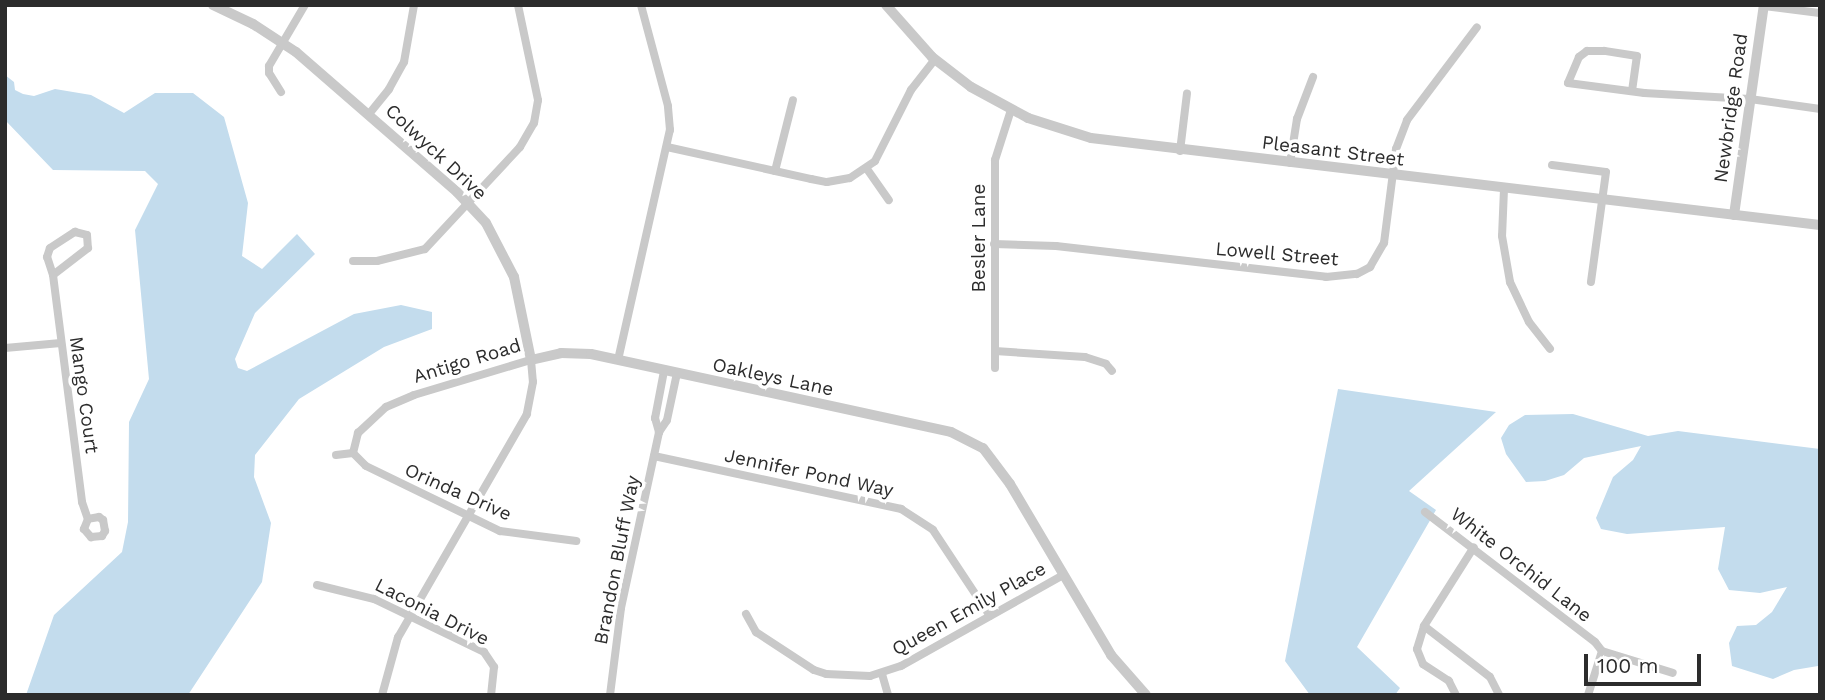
<!DOCTYPE html>
<style>
body{margin:0}
#map{position:relative;width:1825px;height:700px;overflow:hidden;background:#fff;font-family:"Work Sans",sans-serif}
div>[style]{position:absolute}
[style*='--x']{left:calc(var(--x)*1px);top:calc(var(--y)*1px);width:calc(var(--w)*1px);rotate:calc(var(--a)*1deg)}
.water>*{inset:0;background:#c3dced}
.minor>*{height:8px;margin:-4px;padding:0 4px;transform-origin:4px;border-radius:4px;background:#c9c9c9}
.tertiary>*{height:10px;margin:-5px;padding:0 5px;transform-origin:5px;border-radius:5px;background:#c9c9c9}
span{translate:-50% -50%;white-space:nowrap;text-align:center;line-height:1.15;-webkit-text-stroke:7px #fff;paint-order:stroke}
.street-label{font-size:19px;color:#2c2c2c}
.frame{position:absolute;inset:0;border:7px solid #2c2c2c;pointer-events:none}
.scale{position:absolute;left:1584px;top:654px;width:117px;height:32px;box-sizing:border-box;border:4px solid #2c2c2c;border-top:0;padding-left:9px;font-size:21px;line-height:24px;white-space:nowrap;color:#2c2c2c;-webkit-text-stroke:5px #fff;paint-order:stroke}
</style>
<div id="map">
<div class="water">
<i style="clip-path:polygon(5px 75px,14px 82px,15px 90px,23px 94px,34px 96px,55px 89px,91px 95px,124px 113px,155px 93px,193px 93px,224px 117px,248px 203px,242px 256px,262px 269px,297px 234px,315px 254px,255px 313px,235px 359px,238px 368px,247px 371px,354px 314px,401px 305px,432px 312px,432px 329px,384px 347px,299px 399px,255px 455px,254px 477px,271px 523px,262px 582px,188px 695px,26px 695px,54px 615px,122px 552px,128px 522px,129px 422px,149px 379px,135px 230px,158px 184px,145px 171px,53px 170px,5px 120px)"></i>
<i style="clip-path:polygon(1338px 389px,1496px 412px,1409px 491px,1436px 510px,1357px 647px,1400px 688px,1395px 695px,1310px 695px,1285px 661px)"></i>
<i style="clip-path:polygon(1573px 414px,1648px 436px,1678px 431px,1820px 449px,1818px 666px,1794px 670px,1773px 679px,1732px 666px,1729px 643px,1737px 626px,1756px 625px,1772px 612px,1787px 587px,1760px 593px,1729px 590px,1718px 569px,1725px 527px,1627px 534px,1601px 529px,1596px 518px,1613px 477px,1633px 460px,1641px 446px,1584px 458px,1564px 475px,1545px 481px,1526px 482px,1506px 454px,1501px 438px,1509px 425px,1525px 415px)"></i>
</div>
<div class="minor">
<i style="--x:1764;--y:6;--w:56;--a:7.1"></i>
<i style="--x:1632;--y:91;--w:35;--a:-82"></i>
<i style="--x:1637;--y:56;--w:33;--a:-171"></i>
<i style="--x:1604;--y:51;--w:17;--a:180"></i>
<i style="--x:1587;--y:51;--w:10;--a:143"></i>
<i style="--x:1579;--y:57;--w:28;--a:113"></i>
<i style="--x:1568;--y:83;--w:77;--a:7.5"></i>
<i style="--x:1644;--y:93;--w:106;--a:3.2"></i>
<i style="--x:1750;--y:99;--w:71;--a:8.1"></i>
<i style="--x:281;--y:92;--w:22;--a:-122"></i>
<i style="--x:269;--y:73;--w:7;--a:-90"></i>
<i style="--x:269;--y:66;--w:71;--a:-59.5"></i>
<i style="--x:369;--y:114;--w:32;--a:-51"></i>
<i style="--x:389;--y:89;--w:31;--a:-61"></i>
<i style="--x:404;--y:62;--w:58;--a:-80"></i>
<i style="--x:667;--y:147;--w:148;--a:12.5"></i>
<i style="--x:811;--y:179;--w:16;--a:11"></i>
<i style="--x:827;--y:182;--w:23;--a:-10"></i>
<i style="--x:850;--y:178;--w:30;--a:-34"></i>
<i style="--x:875;--y:161;--w:80;--a:-63.1"></i>
<i style="--x:911;--y:90;--w:39;--a:-52"></i>
<i style="--x:1180;--y:151;--w:58;--a:-83.1"></i>
<i style="--x:1290;--y:163;--w:45;--a:-81"></i>
<i style="--x:1297;--y:119;--w:45;--a:-69.1"></i>
<i style="--x:1552;--y:165;--w:54;--a:7.4"></i>
<i style="--x:1606;--y:172;--w:111;--a:97.8"></i>
<i style="--x:867;--y:169;--w:38;--a:55"></i>
<i style="--x:775;--y:171;--w:73;--a:-75.8"></i>
<i style="--x:1504;--y:189;--w:47;--a:92.4"></i>
<i style="--x:1502;--y:236;--w:47;--a:80.1"></i>
<i style="--x:1510;--y:282;--w:44;--a:64.6"></i>
<i style="--x:1529;--y:322;--w:34;--a:52"></i>
<i style="--x:994;--y:244;--w:62;--a:1.8"></i>
<i style="--x:1056;--y:246;--w:272;--a:6.5"></i>
<i style="--x:1326;--y:277;--w:31;--a:-6"></i>
<i style="--x:1357;--y:274;--w:15;--a:-28"></i>
<i style="--x:1370;--y:267;--w:28;--a:-60"></i>
<i style="--x:1384;--y:243;--w:95;--a:-82.7"></i>
<i style="--x:1396;--y:149;--w:31;--a:-69"></i>
<i style="--x:1407;--y:120;--w:116;--a:-53"></i>
<i style="--x:353;--y:261;--w:24;--a:0"></i>
<i style="--x:377;--y:261;--w:49;--a:-14"></i>
<i style="--x:425;--y:249;--w:139;--a:-47"></i>
<i style="--x:520;--y:147;--w:28;--a:-60"></i>
<i style="--x:534;--y:123;--w:23;--a:-80"></i>
<i style="--x:538;--y:100;--w:97;--a:-101.9"></i>
<i style="--x:53;--y:275;--w:19;--a:-108"></i>
<i style="--x:47;--y:257;--w:9;--a:-72"></i>
<i style="--x:50;--y:248;--w:30;--a:-33"></i>
<i style="--x:75;--y:232;--w:12;--a:14"></i>
<i style="--x:87;--y:235;--w:13;--a:86"></i>
<i style="--x:88;--y:248;--w:44;--a:142.4"></i>
<i style="--x:53;--y:275;--w:229;--a:82.7"></i>
<i style="--x:82;--y:502;--w:18;--a:71"></i>
<i style="--x:88;--y:519;--w:11;--a:112"></i>
<i style="--x:84;--y:529;--w:11;--a:49"></i>
<i style="--x:91;--y:537;--w:11;--a:-5"></i>
<i style="--x:102;--y:536;--w:6;--a:-59"></i>
<i style="--x:105;--y:531;--w:11;--a:-100"></i>
<i style="--x:103;--y:520;--w:5;--a:-143"></i>
<i style="--x:99;--y:517;--w:11;--a:170"></i>
<i style="--x:5;--y:348;--w:56;--a:-5.1"></i>
<i style="--x:995;--y:351;--w:90;--a:3.8"></i>
<i style="--x:1085;--y:357;--w:22;--a:18"></i>
<i style="--x:1106;--y:364;--w:9;--a:49"></i>
<i style="--x:618;--y:360;--w:236;--a:-77.3"></i>
<i style="--x:670;--y:130;--w:24;--a:-95"></i>
<i style="--x:668;--y:106;--w:105;--a:-105"></i>
<i style="--x:995;--y:368;--w:208;--a:-90"></i>
<i style="--x:995;--y:160;--w:52;--a:-72.3"></i>
<i style="--x:664;--y:371;--w:48;--a:100.8"></i>
<i style="--x:655;--y:418;--w:15;--a:74"></i>
<i style="--x:659;--y:432;--w:14;--a:-56"></i>
<i style="--x:667;--y:420;--w:48;--a:-78"></i>
<i style="--x:353;--y:453;--w:21;--a:-76"></i>
<i style="--x:358;--y:433;--w:38;--a:-43"></i>
<i style="--x:386;--y:407;--w:30;--a:-23"></i>
<i style="--x:414;--y:395;--w:122;--a:-16.7"></i>
<i style="--x:531;--y:360;--w:22;--a:85"></i>
<i style="--x:533;--y:382;--w:33;--a:101"></i>
<i style="--x:527;--y:414;--w:258;--a:120"></i>
<i style="--x:398;--y:637;--w:60;--a:105.4"></i>
<i style="--x:336;--y:455;--w:17;--a:-7"></i>
<i style="--x:353;--y:453;--w:18;--a:45"></i>
<i style="--x:366;--y:466;--w:149;--a:25.9"></i>
<i style="--x:500;--y:531;--w:77;--a:7.5"></i>
<i style="--x:654;--y:456;--w:253;--a:12.1"></i>
<i style="--x:901;--y:509;--w:38;--a:33"></i>
<i style="--x:933;--y:530;--w:103;--a:56.5"></i>
<i style="--x:1425;--y:512;--w:214;--a:37.4"></i>
<i style="--x:1595;--y:642;--w:11;--a:52"></i>
<i style="--x:1602;--y:651;--w:74;--a:17.2"></i>
<i style="--x:317;--y:585;--w:59;--a:13.8"></i>
<i style="--x:374;--y:599;--w:122;--a:25.7"></i>
<i style="--x:484;--y:652;--w:18;--a:56"></i>
<i style="--x:494;--y:667;--w:28;--a:96"></i>
<i style="--x:746;--y:614;--w:21;--a:61"></i>
<i style="--x:756;--y:632;--w:69;--a:33.2"></i>
<i style="--x:814;--y:670;--w:13;--a:18"></i>
<i style="--x:826;--y:674;--w:44;--a:2.6"></i>
<i style="--x:870;--y:676;--w:33;--a:-18"></i>
<i style="--x:901;--y:666;--w:186;--a:-29.3"></i>
<i style="--x:1424;--y:626;--w:83;--a:37.7"></i>
<i style="--x:1490;--y:677;--w:20;--a:63"></i>
<i style="--x:882;--y:674;--w:22;--a:74"></i>
<i style="--x:610;--y:695;--w:88;--a:-82.8"></i>
<i style="--x:621;--y:608;--w:180;--a:-77.8"></i>
<i style="--x:1456;--y:695;--w:16;--a:-117"></i>
<i style="--x:1449;--y:681;--w:31;--a:-147"></i>
<i style="--x:1423;--y:664;--w:16;--a:-112"></i>
<i style="--x:1417;--y:649;--w:24;--a:-73"></i>
<i style="--x:1424;--y:626;--w:93;--a:-57.7"></i>
<i style="--x:1588;--y:695;--w:46;--a:-72.3"></i>
</div>
<div class="tertiary">
<i style="--x:213;--y:5;--w:44;--a:25.4"></i>
<i style="--x:253;--y:24;--w:51;--a:33.1"></i>
<i style="--x:296;--y:52;--w:213;--a:41"></i>
<i style="--x:457;--y:192;--w:42;--a:46.9"></i>
<i style="--x:486;--y:223;--w:61;--a:62.6"></i>
<i style="--x:514;--y:277;--w:85;--a:78.4"></i>
<i style="--x:531;--y:360;--w:31;--a:-13"></i>
<i style="--x:561;--y:353;--w:30;--a:2"></i>
<i style="--x:591;--y:354;--w:368;--a:12.2"></i>
<i style="--x:951;--y:432;--w:36;--a:27"></i>
<i style="--x:983;--y:448;--w:45;--a:53.1"></i>
<i style="--x:1010;--y:484;--w:199;--a:59.4"></i>
<i style="--x:1111;--y:655;--w:53;--a:48.8"></i>
<i style="--x:886;--y:5;--w:69;--a:48.5"></i>
<i style="--x:932;--y:57;--w:49;--a:37.6"></i>
<i style="--x:971;--y:87;--w:65;--a:28.5"></i>
<i style="--x:1028;--y:118;--w:66;--a:17.6"></i>
<i style="--x:1091;--y:138;--w:734;--a:6.81"></i>
<i style="--x:1734;--y:215;--w:212;--a:-81.9"></i>
</div>
<div class="street-label">
<span style="left:1731px;top:108px;rotate:-82deg">Newbridge Road</span>
<span style="left:1333px;top:151px;rotate:7deg">Pleasant Street</span>
<span style="left:436px;top:152px;rotate:43deg">Colwyck Drive</span>
<span style="left:979px;top:238px;rotate:-90deg">Besler Lane</span>
<span style="left:1277px;top:254px;rotate:5deg">Lowell Street</span>
<span style="left:467px;top:361px;rotate:-17deg">Antigo Road</span>
<span style="left:773px;top:377px;rotate:12deg">Oakleys Lane</span>
<span style="left:84px;top:395px;rotate:82deg">Mango Court</span>
<span style="left:809px;top:473px;rotate:12deg">Jennifer Pond Way</span>
<span style="left:458px;top:492px;rotate:24deg">Orinda Drive</span>
<span style="left:617px;top:560px;rotate:-79deg">Brandon Bluff Way</span>
<span style="left:1521px;top:565px;rotate:38deg">White Orchid Lane</span>
<span style="left:969px;top:609px;rotate:-29deg">Queen Emily Place</span>
<span style="left:432px;top:612px;rotate:27deg">Laconia Drive</span>
</div>
<div class="frame"></div>
<div class="scale">100 m</div>
</div>
